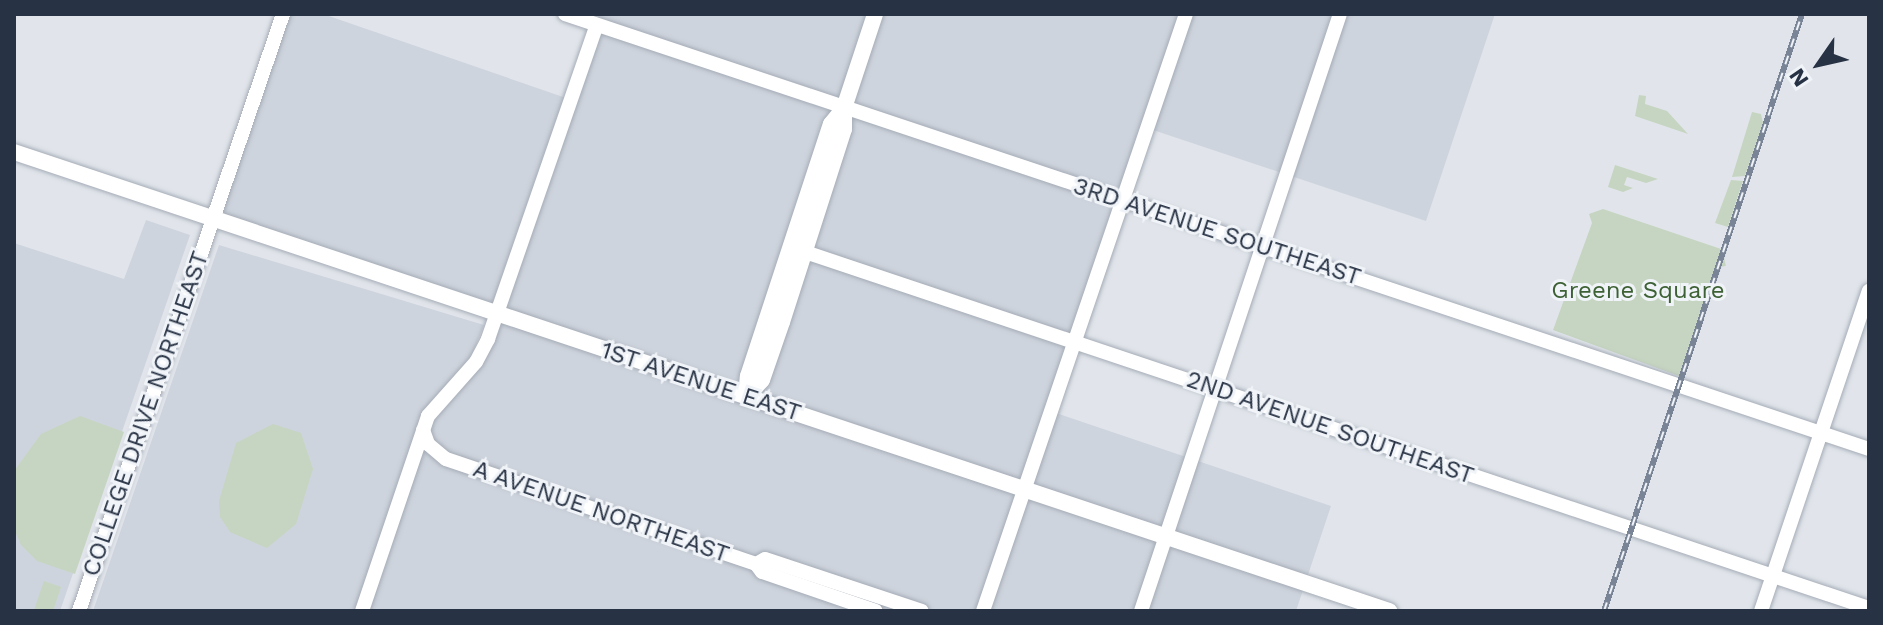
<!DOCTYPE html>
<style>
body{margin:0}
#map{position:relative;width:1883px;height:625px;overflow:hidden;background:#e1e5eb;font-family:"Work Sans",sans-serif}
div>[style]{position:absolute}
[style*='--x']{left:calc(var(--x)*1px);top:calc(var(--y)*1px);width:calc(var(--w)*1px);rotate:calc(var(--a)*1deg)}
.built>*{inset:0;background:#ced4dd}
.green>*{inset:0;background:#c6d5c1;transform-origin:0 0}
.roads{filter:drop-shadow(0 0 2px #a5acb6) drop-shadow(0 0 2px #a5acb6)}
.secondary>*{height:14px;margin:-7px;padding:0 7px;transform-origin:7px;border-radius:7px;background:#fff}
.primary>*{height:16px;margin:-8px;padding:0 8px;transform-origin:8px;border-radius:8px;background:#fff}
.rail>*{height:6px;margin-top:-3px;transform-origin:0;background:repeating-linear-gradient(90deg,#f0f4f8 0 9px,#798496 0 18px);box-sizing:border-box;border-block:2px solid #798496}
span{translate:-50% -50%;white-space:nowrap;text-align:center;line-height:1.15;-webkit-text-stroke:6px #f0f4f8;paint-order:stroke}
.street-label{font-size:24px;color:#273244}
.park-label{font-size:24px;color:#3d6134}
.frame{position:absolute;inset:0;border:16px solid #273244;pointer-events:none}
.north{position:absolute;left:1779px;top:24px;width:80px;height:80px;-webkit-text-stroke:6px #f0f4f8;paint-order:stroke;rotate:236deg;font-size:22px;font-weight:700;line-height:32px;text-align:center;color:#273244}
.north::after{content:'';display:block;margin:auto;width:28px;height:36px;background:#273244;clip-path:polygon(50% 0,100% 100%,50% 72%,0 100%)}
</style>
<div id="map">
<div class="built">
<i style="clip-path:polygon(283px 14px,323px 14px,569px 99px,599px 14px,1495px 14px,1426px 221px,1147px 128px,1050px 411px,1331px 506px,1296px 611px,362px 611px,428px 416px,476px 362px,497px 315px,213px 217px)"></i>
<i style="clip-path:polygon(146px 220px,190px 235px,60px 611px,14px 611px,14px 243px,124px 279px)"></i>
<i style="clip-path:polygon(219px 245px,484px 325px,471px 357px,438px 395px,357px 611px,93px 611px)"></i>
<i style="clip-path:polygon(1721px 249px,1727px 251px,1684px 378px,1679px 376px)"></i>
</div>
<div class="green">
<i style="clip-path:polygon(1639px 95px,1646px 96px,1645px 104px,1667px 111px,1688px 134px,1635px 116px)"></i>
<i style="clip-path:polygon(1752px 112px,1761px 114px,1763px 123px,1745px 176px,1732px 177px)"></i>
<i style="clip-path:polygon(1615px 165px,1658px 179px,1646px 183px,1627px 177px,1624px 185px,1633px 188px,1623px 192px,1608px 187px)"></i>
<i style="clip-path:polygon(1731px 180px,1743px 181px,1728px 227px,1715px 223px)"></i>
<i style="clip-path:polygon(1603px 209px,1721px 249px,1679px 376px,1553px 330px,1592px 223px,1589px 214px)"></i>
<i style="left:1724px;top:258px;width:8px;height:114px;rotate:76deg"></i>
<i style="clip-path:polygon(80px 416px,124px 432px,75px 574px,37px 561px,21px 545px,14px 529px,14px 471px,41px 434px)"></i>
<i style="clip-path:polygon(273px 424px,301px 433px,313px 469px,296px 524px,267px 548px,230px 532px,220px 517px,219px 501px,236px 443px)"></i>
<i style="clip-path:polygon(44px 581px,61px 587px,53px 611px,34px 610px)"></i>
</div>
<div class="roads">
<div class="secondary">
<i style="--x:565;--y:14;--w:1375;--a:18.45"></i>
<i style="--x:796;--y:249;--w:1131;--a:18.5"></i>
<i style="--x:423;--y:430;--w:15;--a:70"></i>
<i style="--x:428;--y:444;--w:23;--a:40"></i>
<i style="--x:446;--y:459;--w:327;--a:18.7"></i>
<i style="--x:756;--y:564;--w:10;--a:53"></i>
<i style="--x:762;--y:572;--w:120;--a:18.9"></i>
<i style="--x:756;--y:564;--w:10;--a:-29"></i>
<i style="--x:765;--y:559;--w:165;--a:18.3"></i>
<i style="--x:79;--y:611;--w:631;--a:-71.13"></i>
<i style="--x:362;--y:611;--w:206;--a:-71.3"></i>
<i style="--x:428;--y:416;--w:72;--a:-48.4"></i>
<i style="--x:476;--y:362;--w:26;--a:-62"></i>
<i style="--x:488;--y:339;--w:332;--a:-70.9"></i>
<i style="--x:983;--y:611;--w:631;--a:-71.22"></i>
<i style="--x:1141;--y:611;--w:629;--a:-71.57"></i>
<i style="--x:1761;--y:611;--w:338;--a:-71.4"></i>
</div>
<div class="primary">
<i style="--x:14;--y:152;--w:1450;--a:18.46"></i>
<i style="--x:746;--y:397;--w:21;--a:-85"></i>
<i style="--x:748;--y:376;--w:265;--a:-71.8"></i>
<i style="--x:831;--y:124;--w:21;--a:-51"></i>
<i style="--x:844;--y:108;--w:99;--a:-71.7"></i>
<i style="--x:746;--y:397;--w:23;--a:-47"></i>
<i style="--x:762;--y:380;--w:61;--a:-71"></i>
<i style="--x:782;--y:322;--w:203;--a:-72.2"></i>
<i style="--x:844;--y:129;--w:21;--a:-90"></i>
</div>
</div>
<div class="rail">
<i style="--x:1604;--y:611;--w:629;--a:-71.65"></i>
</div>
<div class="street-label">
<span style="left:1217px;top:232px;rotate:18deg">3RD AVENUE SOUTHEAST</span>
<span style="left:701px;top:382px;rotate:18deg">1ST AVENUE EAST</span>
<span style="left:146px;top:414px;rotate:-71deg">COLLEGE DRIVE NORTHEAST</span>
<span style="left:1330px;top:428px;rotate:19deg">2ND AVENUE SOUTHEAST</span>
<span style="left:601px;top:512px;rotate:19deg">A AVENUE NORTHEAST</span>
</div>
<div class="park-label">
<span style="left:1638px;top:291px">Greene Square</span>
</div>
<div class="frame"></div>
<div class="north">N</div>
</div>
